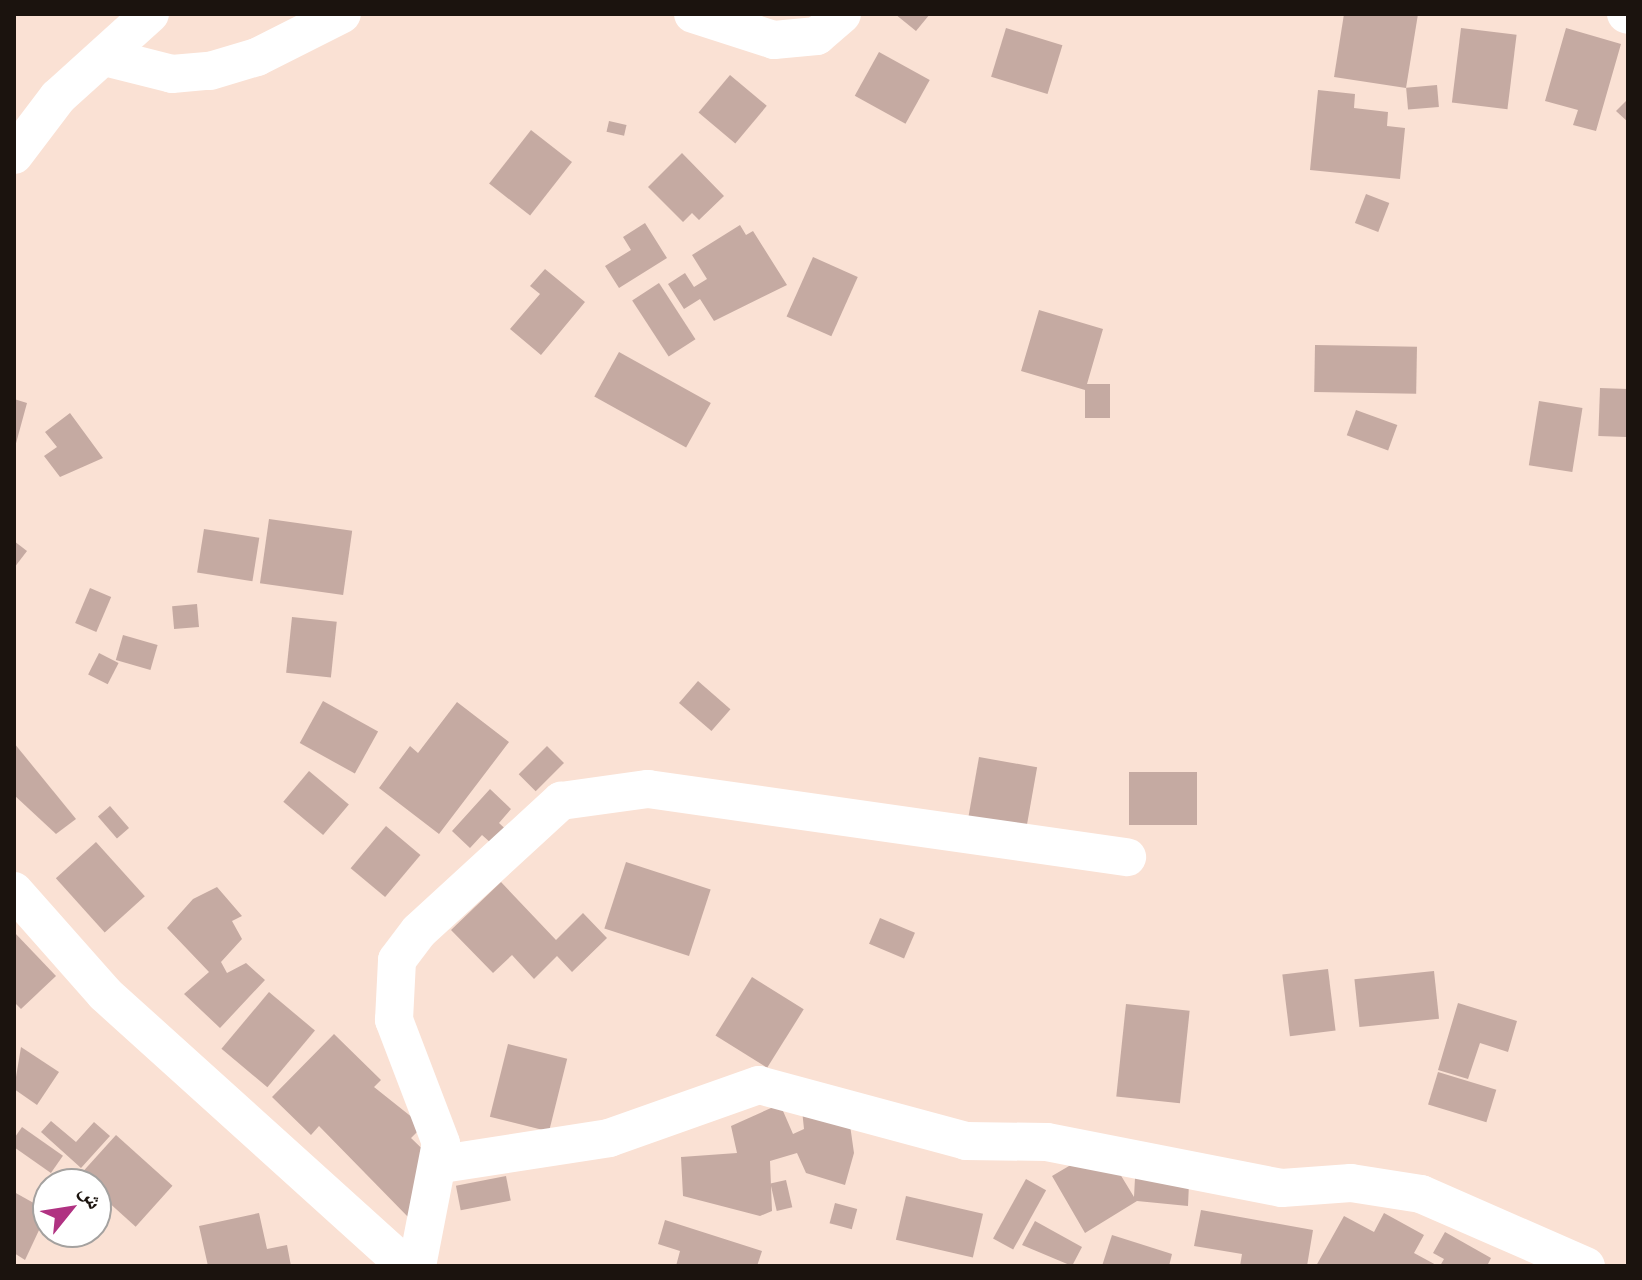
<!DOCTYPE html>
<meta charset="utf-8">
<style>
body{margin:0}
#map{position:relative;width:1642px;height:1280px;overflow:hidden;background:#fae1d4;font-family:"Varela Round","Noto Naskh Arabic",sans-serif}
div>[style]{position:absolute}
[style*='--x']{left:calc(var(--x)*1px);top:calc(var(--y)*1px);width:calc(var(--w)*1px);rotate:calc(var(--a)*1deg)}
.building>*{inset:0;background:#c5aaa2;transform-origin:0 0}
.minor>*{height:38px;margin:-19px;padding:0 19px;transform-origin:19px;border-radius:19px;background:#fff}
span{translate:-50% -50%;white-space:nowrap;text-align:center;line-height:1.15;-webkit-text-stroke:6px #fff;paint-order:stroke}
.frame{position:absolute;inset:0;border:16px solid #1b130e;pointer-events:none}
.north{position:absolute;left:32px;top:1168px;width:80px;height:80px;box-sizing:border-box;background:#fff;border:2px solid #a4a19f;border-radius:50%;rotate:60deg;font-size:22px;font-weight:700;line-height:32px;text-align:center;color:#1b130e}
.north::after{content:'';display:block;margin:auto;width:28px;height:36px;background:#b03282;clip-path:polygon(50% 0,100% 100%,50% 72%,0 100%)}
</style>
<div id="map">
<div class="building">
<i style="clip-path:polygon(895px 14px,930px 14px,916px 31px)"></i>
<i style="clip-path:polygon(1344px 14px,1418px 14px,1406px 88px,1334px 77px)"></i>
<i style="left:1006px;top:28px;width:59px;height:51px;rotate:17deg"></i>
<i style="left:1461px;top:28px;width:56px;height:75px;rotate:7deg"></i>
<i style="clip-path:polygon(1566px 28px,1621px 44px,1596px 131px,1573px 125px,1578px 110px,1545px 101px)"></i>
<i style="left:879px;top:52px;width:58px;height:50px;rotate:29deg"></i>
<i style="left:730px;top:75px;width:48px;height:49px;rotate:40deg"></i>
<i style="left:1437px;top:85px;width:22px;height:31px;rotate:85deg"></i>
<i style="clip-path:polygon(1318px 90px,1355px 94px,1354px 108px,1388px 112px,1387px 126px,1405px 128px,1400px 179px,1310px 170px)"></i>
<i style="clip-path:polygon(1628px 99px,1628px 122px,1616px 111px)"></i>
<i style="left:609px;top:121px;width:18px;height:11px;rotate:13deg"></i>
<i style="left:531px;top:130px;width:52px;height:68px;rotate:38deg"></i>
<i style="clip-path:polygon(682px 153px,724px 196px,699px 220px,692px 213px,683px 222px,648px 187px)"></i>
<i style="left:1366px;top:194px;width:25px;height:31px;rotate:21deg"></i>
<i style="clip-path:polygon(645px 223px,667px 258px,619px 288px,605px 266px,631px 250px,623px 237px)"></i>
<i style="clip-path:polygon(740px 225px,746px 235px,753px 231px,787px 285px,714px 321px,700px 299px,684px 309px,668px 284px,685px 273px,694px 287px,707px 279px,692px 255px)"></i>
<i style="left:813px;top:257px;width:49px;height:65px;rotate:24deg"></i>
<i style="clip-path:polygon(545px 269px,585px 302px,541px 355px,510px 329px,540px 294px,530px 286px)"></i>
<i style="left:659px;top:283px;width:67px;height:32px;rotate:57deg"></i>
<i style="clip-path:polygon(1039px 310px,1103px 329px,1087px 384px,1110px 384px,1110px 418px,1085px 418px,1085px 390px,1021px 371px)"></i>
<i style="left:1315px;top:345px;width:102px;height:47px;rotate:1deg"></i>
<i style="left:619px;top:352px;width:105px;height:51px;rotate:29deg"></i>
<i style="left:1600px;top:388px;width:28px;height:48px;rotate:2deg"></i>
<i style="clip-path:polygon(14px 399px,27px 403px,15px 447px,14px 447px)"></i>
<i style="left:1539px;top:401px;width:44px;height:65px;rotate:9deg"></i>
<i style="left:1356px;top:410px;width:44px;height:27px;rotate:20deg"></i>
<i style="clip-path:polygon(70px 413px,103px 458px,60px 477px,44px 456px,57px 447px,45px 432px)"></i>
<i style="left:269px;top:519px;width:84px;height:65px;rotate:8deg"></i>
<i style="left:204px;top:529px;width:56px;height:44px;rotate:9deg"></i>
<i style="clip-path:polygon(14px 541px,27px 551px,14px 568px)"></i>
<i style="left:90px;top:588px;width:23px;height:38px;rotate:23deg"></i>
<i style="left:197px;top:604px;width:23px;height:25px;rotate:85deg"></i>
<i style="left:292px;top:617px;width:45px;height:56px;rotate:6deg"></i>
<i style="left:123px;top:635px;width:36px;height:26px;rotate:16deg"></i>
<i style="left:99px;top:653px;width:22px;height:24px;rotate:27deg"></i>
<i style="left:698px;top:681px;width:43px;height:29px;rotate:41deg"></i>
<i style="left:323px;top:701px;width:63px;height:48px;rotate:29deg"></i>
<i style="clip-path:polygon(457px 702px,509px 742px,439px 834px,379px 788px,410px 746px,418px 753px)"></i>
<i style="clip-path:polygon(14px 743px,76px 819px,56px 834px,14px 795px)"></i>
<i style="left:547px;top:746px;width:24px;height:40px;rotate:45deg"></i>
<i style="left:979px;top:757px;width:59px;height:61px;rotate:10deg"></i>
<i style="left:309px;top:771px;width:52px;height:40px;rotate:40deg"></i>
<i style="left:1129px;top:772px;width:68px;height:53px"></i>
<i style="clip-path:polygon(490px 789px,511px 809px,499px 823px,514px 837px,501px 852px,482px 835px,470px 848px,452px 831px)"></i>
<i style="left:110px;top:806px;width:29px;height:16px;rotate:49deg"></i>
<i style="left:386px;top:826px;width:45px;height:55px;rotate:40deg"></i>
<i style="left:96px;top:842px;width:73px;height:54px;rotate:48deg"></i>
<i style="left:626px;top:862px;width:89px;height:70px;rotate:18deg"></i>
<i style="clip-path:polygon(501px 882px,556px 940px,583px 913px,607px 938px,572px 972px,557px 956px,534px 979px,512px 955px,493px 973px,451px 930px)"></i>
<i style="clip-path:polygon(217px 887px,242px 916px,232px 921px,242px 939px,221px 962px,227px 973px,246px 963px,265px 980px,220px 1028px,184px 994px,209px 972px,167px 928px,193px 899px)"></i>
<i style="left:880px;top:918px;width:38px;height:28px;rotate:23deg"></i>
<i style="clip-path:polygon(14px 932px,56px 976px,21px 1009px,14px 1002px)"></i>
<i style="left:1328px;top:969px;width:62px;height:46px;rotate:83deg"></i>
<i style="left:1434px;top:971px;width:48px;height:80px;rotate:84deg"></i>
<i style="left:752px;top:977px;width:61px;height:69px;rotate:32deg"></i>
<i style="left:269px;top:992px;width:60px;height:74px;rotate:40deg"></i>
<i style="clip-path:polygon(1458px 1003px,1517px 1021px,1508px 1052px,1480px 1043px,1468px 1079px,1438px 1070px)"></i>
<i style="left:1126px;top:1004px;width:64px;height:93px;rotate:6deg"></i>
<i style="clip-path:polygon(334px 1034px,381px 1080px,374px 1087px,423px 1126px,411px 1138px,442px 1168px,410px 1219px,319px 1126px,311px 1135px,272px 1097px)"></i>
<i style="left:508px;top:1044px;width:61px;height:75px;rotate:14deg"></i>
<i style="clip-path:polygon(21px 1047px,59px 1072px,37px 1105px,14px 1089px)"></i>
<i style="left:1438px;top:1072px;width:61px;height:34px;rotate:17deg"></i>
<i style="clip-path:polygon(780px 1104px,793px 1134px,804px 1129px,802px 1110px,849px 1118px,854px 1153px,845px 1185px,806px 1173px,797px 1153px,770px 1161px,772px 1211px,760px 1216px,683px 1196px,681px 1157px,737px 1153px,731px 1126px)"></i>
<i style="clip-path:polygon(51px 1121px,76px 1142px,94px 1122px,110px 1136px,81px 1168px,41px 1132px)"></i>
<i style="left:22px;top:1127px;width:50px;height:21px;rotate:35deg"></i>
<i style="left:116px;top:1135px;width:76px;height:55px;rotate:42deg"></i>
<i style="clip-path:polygon(1103px 1146px,1134px 1197px,1135px 1178px,1189px 1183px,1188px 1206px,1137px 1201px,1085px 1233px,1052px 1176px)"></i>
<i style="left:506px;top:1176px;width:25px;height:51px;rotate:79deg"></i>
<i style="left:1026px;top:1179px;width:23px;height:68px;rotate:29deg"></i>
<i style="left:786px;top:1180px;width:28px;height:16px;rotate:77deg"></i>
<i style="clip-path:polygon(14px 1192px,48px 1211px,25px 1260px,14px 1253px)"></i>
<i style="left:906px;top:1196px;width:79px;height:45px;rotate:13deg"></i>
<i style="left:835px;top:1203px;width:23px;height:21px;rotate:15deg"></i>
<i style="clip-path:polygon(1201px 1210px,1313px 1230px,1307px 1266px,1240px 1266px,1242px 1254px,1194px 1246px)"></i>
<i style="clip-path:polygon(259px 1213px,267px 1249px,287px 1245px,291px 1266px,208px 1266px,199px 1226px)"></i>
<i style="clip-path:polygon(1384px 1213px,1424px 1235px,1414px 1253px,1438px 1266px,1316px 1266px,1344px 1216px,1374px 1232px)"></i>
<i style="clip-path:polygon(665px 1220px,762px 1251px,757px 1266px,676px 1266px,680px 1251px,658px 1244px)"></i>
<i style="clip-path:polygon(1035px 1221px,1082px 1247px,1072px 1266px,1022px 1245px)"></i>
<i style="clip-path:polygon(1445px 1232px,1491px 1258px,1487px 1266px,1440px 1266px,1444px 1259px,1433px 1253px)"></i>
<i style="clip-path:polygon(1112px 1235px,1172px 1254px,1169px 1266px,1102px 1266px)"></i>
</div>
<div class="minor">
<i style="--x:693;--y:14;--w:85;--a:17.8"></i>
<i style="--x:774;--y:40;--w:43;--a:-5.3"></i>
<i style="--x:817;--y:36;--w:33;--a:-41"></i>
<i style="--x:1626;--y:14;--w:2;--a:27"></i>
<i style="--x:105;--y:57;--w:69;--a:14.2"></i>
<i style="--x:172;--y:74;--w:38;--a:-5"></i>
<i style="--x:210;--y:71;--w:49;--a:-16.6"></i>
<i style="--x:257;--y:57;--w:95;--a:-26.8"></i>
<i style="--x:14;--y:155;--w:73;--a:-52.8"></i>
<i style="--x:58;--y:97;--w:124;--a:-42.1"></i>
<i style="--x:14;--y:891;--w:137;--a:48.5"></i>
<i style="--x:105;--y:994;--w:406;--a:42.1"></i>
<i style="--x:442;--y:1164;--w:169;--a:-8.8"></i>
<i style="--x:609;--y:1138;--w:159;--a:-19.5"></i>
<i style="--x:759;--y:1085;--w:214;--a:15.1"></i>
<i style="--x:966;--y:1141;--w:81;--a:0.7"></i>
<i style="--x:1047;--y:1142;--w:239;--a:11.1"></i>
<i style="--x:1282;--y:1188;--w:69;--a:-4.1"></i>
<i style="--x:1351;--y:1183;--w:71;--a:8.9"></i>
<i style="--x:1421;--y:1194;--w:180;--a:23.6"></i>
<i style="--x:417;--y:1266;--w:125;--a:-79"></i>
<i style="--x:441;--y:1143;--w:132;--a:-110.9"></i>
<i style="--x:394;--y:1020;--w:60;--a:-87.1"></i>
<i style="--x:397;--y:960;--w:36;--a:-53"></i>
<i style="--x:419;--y:931;--w:193;--a:-42.5"></i>
<i style="--x:561;--y:801;--w:88;--a:-7.9"></i>
<i style="--x:648;--y:789;--w:484;--a:8.1"></i>
</div>
<div class="frame"></div>
<div class="north">ش</div>
</div>
